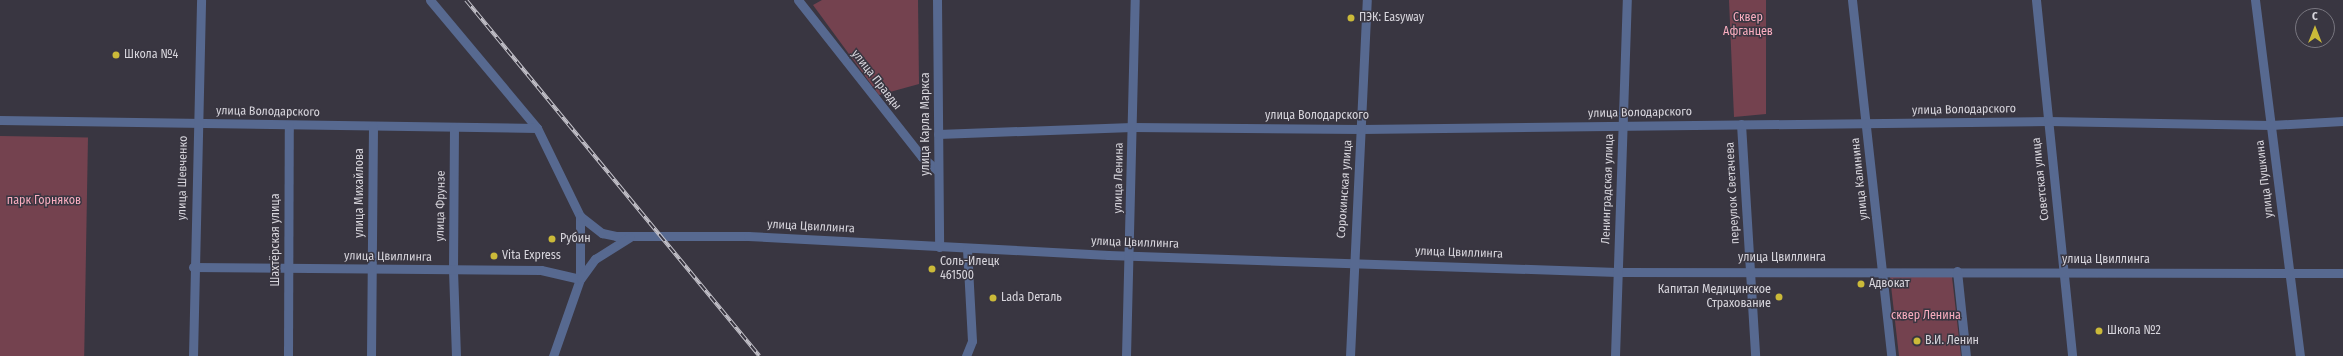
<!DOCTYPE html>
<meta charset="utf-8">
<style>
body{margin:0}
#map{position:relative;width:2343px;height:356px;overflow:hidden;background:#393641;font-family:"Fira Sans Condensed",sans-serif}
div>[style]{position:absolute}
[style*='--x']{left:calc(var(--x)*1px);top:calc(var(--y)*1px);width:calc(var(--w)*1px);rotate:calc(var(--a)*1deg)}
.green>*{inset:0;background:#74424f;transform-origin:0 0}
.minor>*{height:9px;margin:-4.5px;padding:0 4.5px;transform-origin:4.5px;border-radius:4.5px;background:#576990}
.rail>*{height:4px;margin-top:-2px;transform-origin:0;background:repeating-linear-gradient(90deg,#393641 0 8px,#c4c2ca 0 16px);box-sizing:border-box;border-block:1px solid #c4c2ca}
.dots>*{width:11px;height:11px;translate:-50% -50%;box-sizing:border-box;border:2px solid #393641;border-radius:50%}
span{translate:-50% -50%;white-space:nowrap;text-align:center;line-height:1.15;-webkit-text-stroke:3px #393641;paint-order:stroke}
.poi-label{font-size:12px;color:#d7d5dc}
.left{translate:0 -50%;text-align:left}
.right{translate:-100% -50%;text-align:right}
.park-label{font-size:12px;color:#f9adbf}
.street-label{font-size:12px;color:#d7d5dc}
.north{position:absolute;left:2295px;top:8px;width:40px;height:40px;box-sizing:border-box;background:#393641;border:1px solid #78767f;border-radius:50%;rotate:0deg;font-size:11px;font-weight:700;line-height:16px;text-align:center;color:#d7d5dc}
.north::after{content:'';display:block;margin:auto;width:14px;height:18px;background:#cbba39;clip-path:polygon(50% 0,100% 100%,50% 72%,0 100%)}
</style>
<div id="map">
<div class="green">
<i style="clip-path:polygon(822px 0,918px 0,919px 84px,879px 95px,813px 5px)"></i>
<i style="clip-path:polygon(1729px 0,1766px 0,1766px 114px,1734px 117px)"></i>
<i style="left:0;top:136px;width:88px;height:220px;rotate:1deg"></i>
<i style="clip-path:polygon(1890px 277px,1952px 277px,1961px 356px,1899px 356px)"></i>
</div>
<div class="minor">
<i style="--x:430;--y:0;--w:167;--a:50.1"></i>
<i style="--x:537;--y:128;--w:98;--a:64"></i>
<i style="--x:580;--y:216;--w:63;--a:90"></i>
<i style="--x:580;--y:279;--w:82;--a:109.3"></i>
<i style="--x:798;--y:0;--w:200;--a:51.7"></i>
<i style="--x:922;--y:157;--w:21;--a:41"></i>
<i style="--x:937;--y:0;--w:247;--a:89.5"></i>
<i style="--x:1852;--y:0;--w:358;--a:83.7"></i>
<i style="--x:2036;--y:0;--w:358;--a:84.2"></i>
<i style="--x:2255;--y:0;--w:359;--a:82.8"></i>
<i style="--x:0;--y:120;--w:537;--a:0.85"></i>
<i style="--x:1741;--y:124;--w:232;--a:86.5"></i>
<i style="--x:454;--y:127;--w:143;--a:90.4"></i>
<i style="--x:453;--y:270;--w:86;--a:88"></i>
<i style="--x:938;--y:134;--w:194;--a:-2.1"></i>
<i style="--x:1132;--y:127;--w:229;--a:0.5"></i>
<i style="--x:1361;--y:129;--w:687;--a:-0.67"></i>
<i style="--x:2048;--y:121;--w:223;--a:1"></i>
<i style="--x:2271;--y:125;--w:72;--a:-3.2"></i>
<i style="--x:580;--y:216;--w:28;--a:38"></i>
<i style="--x:602;--y:233;--w:14;--a:12"></i>
<i style="--x:616;--y:236;--w:132;--a:0"></i>
<i style="--x:748;--y:236;--w:361;--a:3"></i>
<i style="--x:1108;--y:255;--w:509;--a:1.91"></i>
<i style="--x:1617;--y:272;--w:726;--a:0.08"></i>
<i style="--x:193;--y:267;--w:348;--a:0.5"></i>
<i style="--x:541;--y:270;--w:40;--a:13"></i>
<i style="--x:1957;--y:271;--w:85;--a:84"></i>
<i style="--x:581;--y:278;--w:24;--a:-54"></i>
<i style="--x:595;--y:259;--w:41;--a:-32.2"></i>
<i style="--x:193;--y:356;--w:356;--a:-88.7"></i>
<i style="--x:288;--y:356;--w:231;--a:-89.8"></i>
<i style="--x:371;--y:356;--w:230;--a:-89.5"></i>
<i style="--x:966;--y:356;--w:16;--a:-68"></i>
<i style="--x:972;--y:341;--w:92;--a:-93.1"></i>
<i style="--x:1126;--y:356;--w:356;--a:-88.6"></i>
<i style="--x:1350;--y:356;--w:356;--a:-87.3"></i>
<i style="--x:1615;--y:356;--w:356;--a:-88.1"></i>
</div>
<div class="rail">
<i style="--x:466;--y:0;--w:461;--a:50.5"></i>
</div>
<div class="dots">
<i style="left:1351px;top:18px;background:#cbba39"></i>
<i style="left:116px;top:55px;background:#cbba39"></i>
<i style="left:552px;top:239px;background:#cbba39"></i>
<i style="left:494px;top:256px;background:#cbba39"></i>
<i style="left:932px;top:269px;background:#cbba39"></i>
<i style="left:1861px;top:284px;background:#cbba39"></i>
<i style="left:1779px;top:297px;background:#cbba39"></i>
<i style="left:993px;top:298px;background:#cbba39"></i>
<i style="left:2099px;top:331px;background:#cbba39"></i>
<i style="left:1917px;top:341px;background:#cbba39"></i>
</div>
<div class="poi-label">
<span class="left" style="left:1359px;top:18px">ПЭК: Easyway</span>
<span class="left" style="left:124px;top:55px">Школа №4</span>
<span class="left" style="left:560px;top:239px">Рубин</span>
<span class="left" style="left:502px;top:256px">Vita Express</span>
<span class="left" style="left:940px;top:269px">Соль-Илецк<br>461500</span>
<span class="left" style="left:1869px;top:284px">Адвокат</span>
<span class="right" style="left:1771px;top:297px">Капитал Медицинское<br>Страхование</span>
<span class="left" style="left:1001px;top:298px">Lada Dеталь</span>
<span class="left" style="left:2107px;top:331px">Школа №2</span>
<span class="left" style="left:1925px;top:341px">В.И. Ленин</span>
</div>
<div class="park-label">
<span style="left:1748px;top:25px">Сквер<br>Афганцев</span>
<span style="left:44px;top:201px">парк Горняков</span>
<span style="left:1926px;top:316px">сквер Ленина</span>
</div>
<div class="street-label">
<span style="left:876px;top:80px;rotate:52deg">улица Правды</span>
<span style="left:1964px;top:110px;rotate:-1deg">улица Володарского</span>
<span style="left:268px;top:112px;rotate:1deg">улица Володарского</span>
<span style="left:1640px;top:113px;rotate:-1deg">улица Володарского</span>
<span style="left:1317px;top:116px">улица Володарского</span>
<span style="left:926px;top:124px;rotate:-90deg">улица Карла Маркса</span>
<span style="left:183px;top:178px;rotate:-89deg">улица Шевченко</span>
<span style="left:1119px;top:178px;rotate:-89deg">улица Ленина</span>
<span style="left:1860px;top:179px;rotate:-96deg">улица Калинина</span>
<span style="left:2041px;top:179px;rotate:-96deg">Советская улица</span>
<span style="left:2265px;top:179px;rotate:-97deg">улица Пушкина</span>
<span style="left:1345px;top:189px;rotate:-86deg">Сорокинская улица</span>
<span style="left:1608px;top:189px;rotate:-88deg">Ленинградская улица</span>
<span style="left:360px;top:193px;rotate:-90deg">улица Михайлова</span>
<span style="left:1733px;top:193px;rotate:-93deg">переулок Светачева</span>
<span style="left:441px;top:206px;rotate:-89deg">улица Фрунзе</span>
<span style="left:811px;top:227px;rotate:3deg">улица Цвиллинга</span>
<span style="left:276px;top:240px;rotate:-90deg">Шахтёрская улица</span>
<span style="left:1135px;top:243px;rotate:2deg">улица Цвиллинга</span>
<span style="left:1459px;top:253px;rotate:2deg">улица Цвиллинга</span>
<span style="left:388px;top:257px;rotate:1deg">улица Цвиллинга</span>
<span style="left:1782px;top:258px">улица Цвиллинга</span>
<span style="left:2106px;top:260px">улица Цвиллинга</span>
</div>
<div class="north">С</div>
</div>
